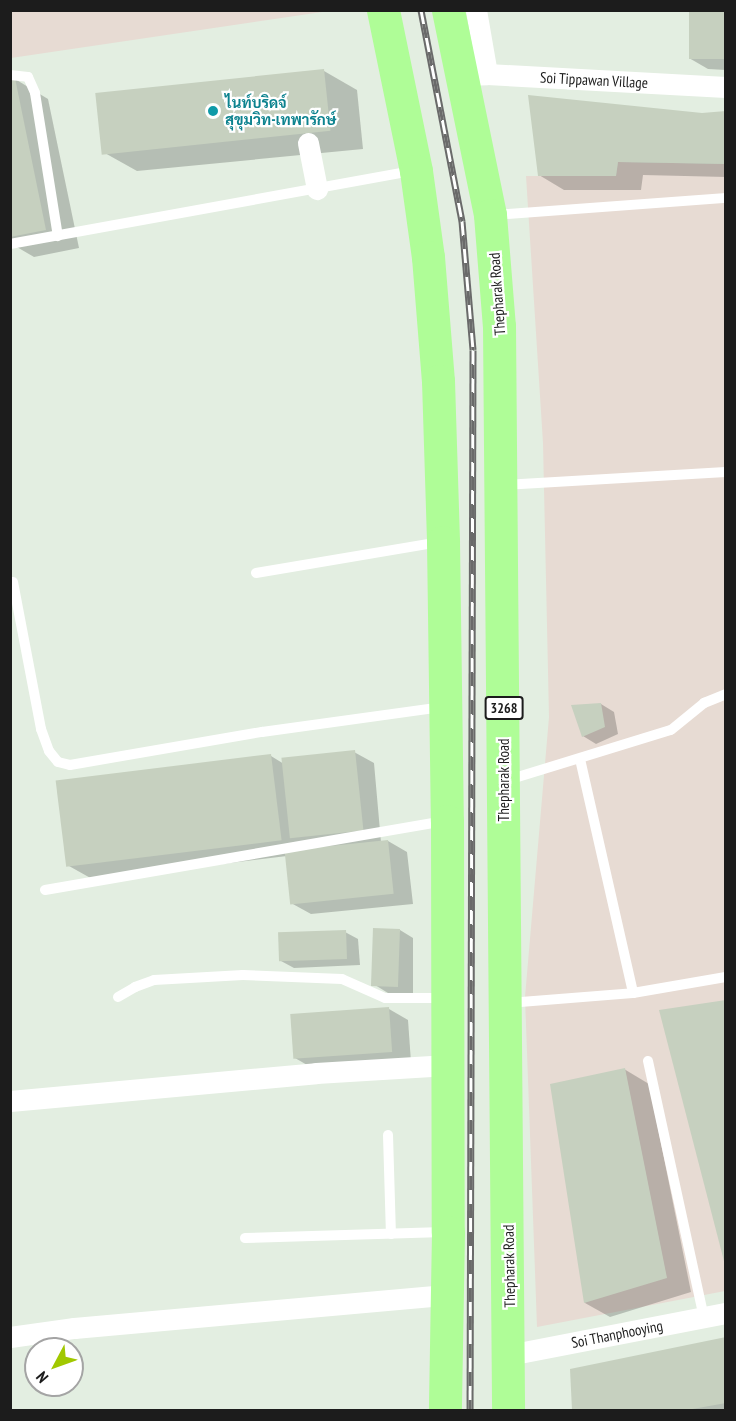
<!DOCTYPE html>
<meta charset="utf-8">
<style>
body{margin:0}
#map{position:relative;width:736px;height:1421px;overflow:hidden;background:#e3eee1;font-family:"PT Sans Narrow",Sarabun,sans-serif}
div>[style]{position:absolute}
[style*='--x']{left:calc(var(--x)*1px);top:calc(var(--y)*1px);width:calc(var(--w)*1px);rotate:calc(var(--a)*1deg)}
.industrial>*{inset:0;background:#e7dbd3}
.shadow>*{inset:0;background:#0003}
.building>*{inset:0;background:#c6d0bf;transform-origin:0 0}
.lane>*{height:10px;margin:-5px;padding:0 5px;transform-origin:5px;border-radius:5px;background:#fff}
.street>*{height:21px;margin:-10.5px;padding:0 10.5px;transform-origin:10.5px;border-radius:10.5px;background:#fff}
.primary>*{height:33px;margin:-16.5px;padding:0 16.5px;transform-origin:16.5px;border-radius:16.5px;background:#affd97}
.rail>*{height:7px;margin-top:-3.5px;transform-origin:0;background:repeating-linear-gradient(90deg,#fff 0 14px,#6a6a6a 0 28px);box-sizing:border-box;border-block:2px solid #6a6a6a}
.dots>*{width:16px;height:16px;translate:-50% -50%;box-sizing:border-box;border:3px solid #fff;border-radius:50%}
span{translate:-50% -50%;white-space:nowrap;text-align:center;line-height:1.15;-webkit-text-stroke:4.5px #fff;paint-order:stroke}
.shield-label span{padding:2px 4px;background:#fff;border:2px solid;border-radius:4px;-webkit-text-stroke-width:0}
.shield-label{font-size:14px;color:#1c1c1c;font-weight:700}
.street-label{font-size:15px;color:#1c1c1c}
.culture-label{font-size:15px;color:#0d838f;font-weight:700}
.left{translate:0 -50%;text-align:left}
.frame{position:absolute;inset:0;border:12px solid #1c1c1c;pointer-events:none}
.north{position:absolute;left:24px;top:1337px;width:60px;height:60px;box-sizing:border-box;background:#fff;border:2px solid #a4a4a4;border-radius:50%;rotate:229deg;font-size:16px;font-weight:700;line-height:24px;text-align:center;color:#1c1c1c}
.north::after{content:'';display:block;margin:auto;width:21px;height:27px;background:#a1c800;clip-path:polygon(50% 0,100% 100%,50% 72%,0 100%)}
</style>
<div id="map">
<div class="industrial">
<i style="clip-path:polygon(11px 10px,329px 10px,329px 11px,11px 58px)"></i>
<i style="clip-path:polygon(618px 162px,725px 164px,725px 1291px,537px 1327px,525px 997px,549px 717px,543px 443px,526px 176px,616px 176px)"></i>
</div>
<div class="shadow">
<i style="clip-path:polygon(726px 10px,726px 70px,708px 69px,689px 58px)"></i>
<i style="clip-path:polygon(324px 71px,357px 90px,363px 149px,137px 171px,103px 152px)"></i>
<i style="clip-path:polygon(15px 79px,48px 99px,79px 248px,34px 257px,10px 243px,10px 80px)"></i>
<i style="clip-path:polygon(726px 113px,726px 177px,643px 175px,641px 190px,564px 190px,539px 175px,701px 114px)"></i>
<i style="clip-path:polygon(601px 704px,614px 712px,618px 734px,596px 744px,583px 736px)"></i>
<i style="clip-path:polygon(354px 752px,374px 763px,381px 842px,388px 841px,407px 852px,413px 904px,311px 914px,291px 903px,287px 856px,94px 880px,69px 866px,271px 756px,284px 764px)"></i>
<i style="clip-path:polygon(400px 930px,413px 938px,413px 993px,388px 993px,375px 985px)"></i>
<i style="clip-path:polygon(345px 932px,358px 939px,360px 965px,294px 968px,281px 961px)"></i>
<i style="clip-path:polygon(389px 1009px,408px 1020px,411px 1062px,314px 1069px,295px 1058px)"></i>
<i style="clip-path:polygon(624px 1069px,649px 1084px,691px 1292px,610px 1317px,585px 1303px)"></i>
<i style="clip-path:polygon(726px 1338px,726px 1410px,573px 1410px,572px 1370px)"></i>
</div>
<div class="building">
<i style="left:689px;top:10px;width:37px;height:49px"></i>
<i style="left:324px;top:69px;width:62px;height:230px;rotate:84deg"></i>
<i style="clip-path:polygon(10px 78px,15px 78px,46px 230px,10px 237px)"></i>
<i style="clip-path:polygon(528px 95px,702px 113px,726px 111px,726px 164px,618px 162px,616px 176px,538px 176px)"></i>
<i style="clip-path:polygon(601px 703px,605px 727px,582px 737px,571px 705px)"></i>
<i style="left:355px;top:750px;width:81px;height:74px;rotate:84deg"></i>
<i style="left:271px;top:754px;width:87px;height:217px;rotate:83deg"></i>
<i style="left:388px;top:840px;width:54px;height:104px;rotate:84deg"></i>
<i style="left:373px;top:928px;width:27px;height:58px;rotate:2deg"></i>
<i style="left:346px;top:930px;width:29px;height:68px;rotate:88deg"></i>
<i style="clip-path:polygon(726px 1000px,726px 1265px,725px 1265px,659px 1010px)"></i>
<i style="left:389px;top:1007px;width:45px;height:99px;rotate:86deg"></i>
<i style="clip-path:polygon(625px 1068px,667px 1278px,584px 1303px,550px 1084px)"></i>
<i style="clip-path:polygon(726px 1337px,726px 1403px,687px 1410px,572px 1410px,570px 1369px)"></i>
</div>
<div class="lane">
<i style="--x:10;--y:75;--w:18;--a:6"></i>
<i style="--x:28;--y:77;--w:17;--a:66"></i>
<i style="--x:35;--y:93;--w:145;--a:80.9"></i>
<i style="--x:493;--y:215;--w:234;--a:-4.2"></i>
<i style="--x:10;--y:244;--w:409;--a:-10.3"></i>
<i style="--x:502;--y:485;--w:224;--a:-3.3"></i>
<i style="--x:256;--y:573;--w:187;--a:-9.6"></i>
<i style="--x:13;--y:582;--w:150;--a:79.2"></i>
<i style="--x:41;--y:729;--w:23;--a:70"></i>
<i style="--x:49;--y:751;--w:14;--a:51"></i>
<i style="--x:58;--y:762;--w:12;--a:14"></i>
<i style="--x:70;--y:765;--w:195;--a:-9.8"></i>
<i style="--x:262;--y:732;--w:183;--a:-7.9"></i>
<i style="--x:580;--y:759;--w:240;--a:77.2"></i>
<i style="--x:508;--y:780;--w:170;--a:-17.1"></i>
<i style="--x:671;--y:730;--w:43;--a:-39.3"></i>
<i style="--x:704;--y:703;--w:24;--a:-22"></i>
<i style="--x:45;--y:890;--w:404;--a:-9.8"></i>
<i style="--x:118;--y:997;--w:20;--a:-30"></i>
<i style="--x:135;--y:987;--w:20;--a:-20"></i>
<i style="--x:154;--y:980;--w:89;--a:-3.2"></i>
<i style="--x:243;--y:975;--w:99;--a:2.3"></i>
<i style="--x:342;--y:979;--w:47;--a:23.8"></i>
<i style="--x:385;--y:998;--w:59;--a:0"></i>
<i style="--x:507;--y:1003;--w:126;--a:-4.5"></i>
<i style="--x:633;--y:993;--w:94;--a:-9.8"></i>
<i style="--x:648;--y:1061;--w:262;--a:77.7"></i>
<i style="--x:388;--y:1135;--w:99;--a:88.3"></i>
<i style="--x:245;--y:1238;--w:199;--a:-1.7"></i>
</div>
<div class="street">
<i style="--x:476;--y:10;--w:65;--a:80.2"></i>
<i style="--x:463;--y:75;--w:24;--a:-2"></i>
<i style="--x:487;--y:74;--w:239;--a:3.1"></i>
<i style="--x:308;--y:143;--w:47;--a:78.9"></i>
<i style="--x:10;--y:1101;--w:307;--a:-5.2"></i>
<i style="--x:316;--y:1073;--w:132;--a:-3.5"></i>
<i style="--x:10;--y:1337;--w:65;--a:-8"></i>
<i style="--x:74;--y:1328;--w:373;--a:-5.1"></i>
<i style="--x:509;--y:1355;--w:221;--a:-11"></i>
</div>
<div class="primary">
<i style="--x:383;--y:10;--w:164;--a:78.4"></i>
<i style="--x:416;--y:171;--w:87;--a:82.1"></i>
<i style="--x:428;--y:257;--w:124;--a:85.4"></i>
<i style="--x:438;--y:381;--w:161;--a:88.2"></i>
<i style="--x:443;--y:542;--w:279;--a:89.2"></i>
<i style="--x:447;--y:821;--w:411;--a:89.9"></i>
<i style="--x:448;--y:1232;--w:178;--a:91"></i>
<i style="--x:448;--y:10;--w:209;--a:78.4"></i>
<i style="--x:490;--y:215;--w:111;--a:85.4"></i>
<i style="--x:499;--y:326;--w:1084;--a:89.52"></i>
</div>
<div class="rail">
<i style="--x:421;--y:10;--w:215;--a:79"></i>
<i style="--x:462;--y:221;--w:129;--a:85.1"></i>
<i style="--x:473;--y:350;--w:1060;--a:90.16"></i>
</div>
<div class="dots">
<i style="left:213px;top:111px;background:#0f9aa8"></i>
</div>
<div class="shield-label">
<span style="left:504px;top:708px">3268</span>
</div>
<div class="street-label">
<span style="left:594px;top:80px;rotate:3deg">Soi Tippawan Village</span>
<span style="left:497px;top:294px;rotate:-94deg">Thepharak Road</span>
<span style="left:504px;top:780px;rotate:-90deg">Thepharak Road</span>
<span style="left:509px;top:1266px;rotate:-91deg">Thepharak Road</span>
<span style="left:617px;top:1334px;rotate:-11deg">Soi Thanphooying</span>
</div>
<div class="culture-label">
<span class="left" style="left:225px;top:111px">ไนท์บริดจ์<br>สุขุมวิท-เทพารักษ์</span>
</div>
<div class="frame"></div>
<div class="north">N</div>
</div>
